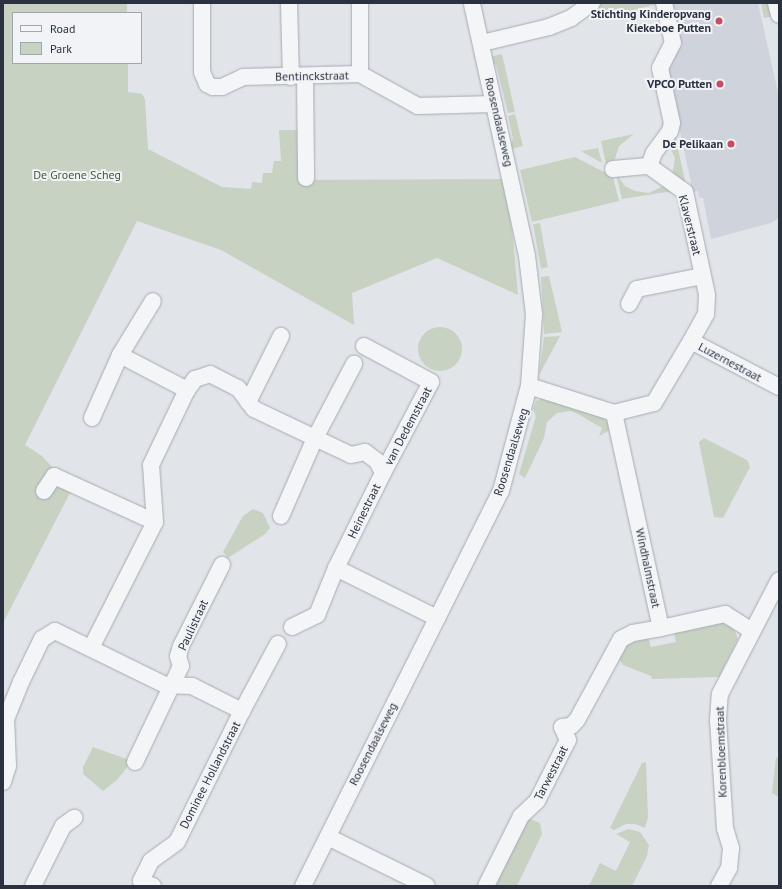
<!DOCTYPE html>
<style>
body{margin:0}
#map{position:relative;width:782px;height:889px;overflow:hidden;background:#e1e4e9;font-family:"PT Sans",sans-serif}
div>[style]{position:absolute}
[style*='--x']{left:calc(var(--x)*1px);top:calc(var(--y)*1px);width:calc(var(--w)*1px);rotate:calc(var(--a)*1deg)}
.built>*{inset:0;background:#cfd3db}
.green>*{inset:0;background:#c7d2c3;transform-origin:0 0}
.round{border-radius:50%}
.roads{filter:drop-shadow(0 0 1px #a6abb3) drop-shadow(0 0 1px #a6abb3)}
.minor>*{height:16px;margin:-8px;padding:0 8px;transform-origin:8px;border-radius:8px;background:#f4f5f7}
.dots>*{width:11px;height:11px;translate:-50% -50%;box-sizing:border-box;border:2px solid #f1f3f7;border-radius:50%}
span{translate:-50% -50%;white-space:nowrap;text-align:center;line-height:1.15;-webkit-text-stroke:4px #f1f3f7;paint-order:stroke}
.poi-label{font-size:12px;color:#2a3240;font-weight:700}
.right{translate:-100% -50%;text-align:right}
.street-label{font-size:12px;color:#2a3240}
.park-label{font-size:12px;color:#3f5b38}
.frame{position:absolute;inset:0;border:4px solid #2a3240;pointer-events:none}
.legend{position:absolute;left:12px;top:12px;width:130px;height:52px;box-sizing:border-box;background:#f1f3f7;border:1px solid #a1a6ae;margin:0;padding:5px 7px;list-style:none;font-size:12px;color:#2a3240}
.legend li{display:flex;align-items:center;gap:8px;height:20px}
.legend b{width:20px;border:1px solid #a1a6ae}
</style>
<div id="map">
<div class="built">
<i style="clip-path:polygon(673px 3px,758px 3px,779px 97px,779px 218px,771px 223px,711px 239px,703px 198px,699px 198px,698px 191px,693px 192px,667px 71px,682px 45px)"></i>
</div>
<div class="green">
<i style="clip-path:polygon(3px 3px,127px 3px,127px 13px,13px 13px,13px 63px,128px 63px,128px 92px,142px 94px,145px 99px,148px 149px,222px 187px,251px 189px,252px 182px,262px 183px,263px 173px,272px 173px,274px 161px,281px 161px,279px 130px,301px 130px,302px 180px,504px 179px,513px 237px,518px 295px,437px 258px,352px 293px,354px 325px,221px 250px,137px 221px,25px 445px,42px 456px,72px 489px,3px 623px)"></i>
<i style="clip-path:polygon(600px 3px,658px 3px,658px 4px,591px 20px,593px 9px)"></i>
<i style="clip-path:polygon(761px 3px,772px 3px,775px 16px,764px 18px)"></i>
<i style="clip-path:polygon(502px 54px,515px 112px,508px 113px,496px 65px,491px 62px,490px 57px)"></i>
<i style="clip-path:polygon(515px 114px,523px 146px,511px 149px,510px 145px,513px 139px,508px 116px)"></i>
<i style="clip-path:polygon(634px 134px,619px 146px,614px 162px,606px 164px,601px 141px)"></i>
<i style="clip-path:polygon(675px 135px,686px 185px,672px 176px,675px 158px,668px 143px)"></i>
<i style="clip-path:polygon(598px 148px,602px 163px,581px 151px)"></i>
<i style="clip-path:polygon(575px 157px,604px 172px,612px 173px,619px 201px,532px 222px,520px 170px)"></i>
<i style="clip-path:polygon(616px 174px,625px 186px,635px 191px,649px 193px,665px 185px,673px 191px,622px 199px)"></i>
<i style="left:540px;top:223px;width:45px;height:7px;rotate:80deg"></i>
<i style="clip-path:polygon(549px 276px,562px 332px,544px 334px,541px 277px)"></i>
<i class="round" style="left:418px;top:327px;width:44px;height:44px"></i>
<i style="clip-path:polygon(560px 336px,539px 375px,544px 337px)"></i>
<i style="clip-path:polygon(543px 398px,603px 417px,609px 423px,610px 430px,599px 436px,602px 428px,576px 413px,570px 411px,557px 413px,547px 422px,544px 438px,525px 478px,519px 474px,536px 416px,533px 409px,536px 401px)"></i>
<i style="clip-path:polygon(704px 438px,747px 460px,750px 467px,723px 518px,714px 517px,699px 442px)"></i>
<i style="clip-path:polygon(253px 509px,263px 513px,270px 528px,265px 534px,228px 558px,223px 552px,243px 516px)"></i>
<i style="clip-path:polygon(721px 621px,734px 629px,738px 639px,719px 677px,652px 679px,651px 676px,623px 665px,619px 659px,623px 644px,648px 637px,651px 647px,676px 642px,674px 632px)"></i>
<i style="clip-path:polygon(93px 747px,132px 761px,117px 780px,103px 791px,83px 774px,83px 767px)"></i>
<i style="clip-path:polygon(776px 757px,779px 759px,779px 797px,772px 793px)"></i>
<i style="clip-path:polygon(646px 762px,648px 818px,645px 828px,635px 824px,626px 824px,614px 830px,610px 828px,642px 763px)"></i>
<i style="clip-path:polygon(530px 819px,540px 823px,542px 834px,517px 886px,492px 886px,526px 821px)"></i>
<i style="clip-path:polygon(629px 829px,640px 832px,649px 845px,647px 856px,632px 886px,589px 886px,600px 863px,616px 871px,630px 842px,616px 834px)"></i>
</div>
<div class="roads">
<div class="minor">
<i style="--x:202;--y:3;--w:69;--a:90"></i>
<i style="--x:202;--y:72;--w:13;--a:67"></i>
<i style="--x:207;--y:84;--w:7;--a:27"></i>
<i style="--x:213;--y:87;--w:9;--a:0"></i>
<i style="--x:222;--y:87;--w:23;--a:-25"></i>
<i style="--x:243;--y:77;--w:117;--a:-1.5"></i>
<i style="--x:360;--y:74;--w:66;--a:28.9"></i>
<i style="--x:418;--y:106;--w:76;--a:-1.5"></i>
<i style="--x:289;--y:3;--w:74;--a:88.5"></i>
<i style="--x:360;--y:3;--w:71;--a:90"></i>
<i style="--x:776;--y:3;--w:12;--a:76"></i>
<i style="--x:482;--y:43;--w:69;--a:-13.4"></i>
<i style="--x:549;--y:27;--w:24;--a:-22"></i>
<i style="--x:571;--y:18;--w:26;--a:-36"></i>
<i style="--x:305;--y:76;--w:102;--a:89.4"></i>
<i style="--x:649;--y:166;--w:14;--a:-69"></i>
<i style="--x:654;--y:153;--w:27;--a:-54"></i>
<i style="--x:670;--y:131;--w:8;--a:-76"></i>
<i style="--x:672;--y:123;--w:56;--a:-102.3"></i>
<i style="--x:660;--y:68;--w:28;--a:-63"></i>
<i style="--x:673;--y:43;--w:41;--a:-102.7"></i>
<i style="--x:613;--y:169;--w:36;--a:-5"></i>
<i style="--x:649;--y:166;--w:44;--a:35.8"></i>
<i style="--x:685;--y:192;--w:105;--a:77.9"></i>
<i style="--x:707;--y:295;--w:19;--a:93"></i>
<i style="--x:706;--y:314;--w:31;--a:119"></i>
<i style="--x:629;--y:304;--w:17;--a:-62"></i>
<i style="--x:637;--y:289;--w:66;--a:-11.3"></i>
<i style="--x:364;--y:346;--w:76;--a:28.2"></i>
<i style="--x:431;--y:382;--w:103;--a:117.8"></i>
<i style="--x:120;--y:355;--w:76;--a:27.6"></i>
<i style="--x:529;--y:386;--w:89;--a:17.6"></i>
<i style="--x:614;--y:413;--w:41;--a:-14"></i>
<i style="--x:654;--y:403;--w:72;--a:-59.2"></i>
<i style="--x:691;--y:341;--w:99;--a:27.6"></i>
<i style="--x:248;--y:402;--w:74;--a:-63.4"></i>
<i style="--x:614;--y:413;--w:220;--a:77.7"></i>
<i style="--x:661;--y:628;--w:66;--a:-12.3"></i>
<i style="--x:725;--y:614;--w:32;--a:32"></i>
<i style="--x:92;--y:418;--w:69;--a:-66"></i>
<i style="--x:120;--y:355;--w:63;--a:-58.6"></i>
<i style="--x:44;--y:491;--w:18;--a:-56"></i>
<i style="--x:54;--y:476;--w:111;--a:24.5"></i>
<i style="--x:281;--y:516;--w:85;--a:-66.4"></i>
<i style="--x:315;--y:438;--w:84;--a:-62.2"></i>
<i style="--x:292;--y:627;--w:28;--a:-26"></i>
<i style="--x:317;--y:615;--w:51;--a:-68"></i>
<i style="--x:91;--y:648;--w:141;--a:-63.1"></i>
<i style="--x:155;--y:522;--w:57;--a:-94"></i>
<i style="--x:151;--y:465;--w:83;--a:-64.4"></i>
<i style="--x:187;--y:390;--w:14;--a:-54"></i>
<i style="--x:195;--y:379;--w:16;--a:-18"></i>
<i style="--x:210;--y:374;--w:31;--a:27"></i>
<i style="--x:238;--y:388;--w:26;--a:53"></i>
<i style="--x:254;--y:409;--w:107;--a:25.4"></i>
<i style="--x:351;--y:455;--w:14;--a:-12"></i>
<i style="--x:365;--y:452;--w:15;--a:37"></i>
<i style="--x:377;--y:461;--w:13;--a:63"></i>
<i style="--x:383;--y:473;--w:106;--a:116.3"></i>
<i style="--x:336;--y:568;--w:113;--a:26.3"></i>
<i style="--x:242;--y:711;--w:76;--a:-61.8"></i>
<i style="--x:562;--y:727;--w:9;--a:-6"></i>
<i style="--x:571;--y:726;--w:8;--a:-45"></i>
<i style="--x:577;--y:720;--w:92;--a:-61.5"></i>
<i style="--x:621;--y:639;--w:13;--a:-27"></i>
<i style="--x:633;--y:633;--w:28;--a:-10"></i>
<i style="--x:135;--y:762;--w:106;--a:-64.4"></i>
<i style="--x:181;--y:666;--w:10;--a:-107"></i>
<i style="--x:178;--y:656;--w:10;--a:-73"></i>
<i style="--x:181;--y:646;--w:91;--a:-63.2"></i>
<i style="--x:3;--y:782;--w:17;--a:-73"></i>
<i style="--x:8;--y:766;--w:47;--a:-92.4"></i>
<i style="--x:6;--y:719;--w:40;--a:-68"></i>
<i style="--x:21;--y:682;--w:48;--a:-64"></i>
<i style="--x:42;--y:639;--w:15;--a:-32"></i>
<i style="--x:55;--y:631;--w:123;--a:26.1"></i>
<i style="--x:165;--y:685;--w:27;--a:2"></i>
<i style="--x:192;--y:686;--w:56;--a:26.6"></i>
<i style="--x:242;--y:711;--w:146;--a:116.4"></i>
<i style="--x:177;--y:842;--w:32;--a:144"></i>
<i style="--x:151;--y:861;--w:22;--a:117"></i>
<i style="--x:141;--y:881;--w:13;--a:23"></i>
<i style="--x:328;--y:837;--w:110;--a:26.3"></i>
<i style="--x:33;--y:886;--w:67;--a:-63.4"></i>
<i style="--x:63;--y:826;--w:14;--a:-36"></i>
<i style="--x:303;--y:886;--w:442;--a:-63.4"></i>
<i style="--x:501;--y:491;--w:109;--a:-75.1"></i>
<i style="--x:529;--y:386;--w:72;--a:-86"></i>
<i style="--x:534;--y:314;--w:58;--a:-96.9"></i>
<i style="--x:527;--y:256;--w:259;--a:-102.3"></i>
<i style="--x:486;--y:886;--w:78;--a:-63.4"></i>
<i style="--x:521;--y:816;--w:22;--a:-43"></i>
<i style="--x:537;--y:801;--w:68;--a:-63.1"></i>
<i style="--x:568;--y:740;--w:14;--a:-115"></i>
<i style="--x:719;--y:886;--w:21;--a:-61"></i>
<i style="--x:729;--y:868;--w:20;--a:-84"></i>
<i style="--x:731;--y:848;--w:21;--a:-107"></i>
<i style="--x:725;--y:828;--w:108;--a:-93.7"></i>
<i style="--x:718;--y:720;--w:26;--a:-86"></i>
<i style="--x:720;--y:694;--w:128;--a:-62.6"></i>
</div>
</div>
<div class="dots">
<i style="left:719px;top:21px;background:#c74d60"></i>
<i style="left:720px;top:84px;background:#c74d60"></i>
<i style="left:731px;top:144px;background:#c74d60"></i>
</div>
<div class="poi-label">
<span class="right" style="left:711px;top:21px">Stichting Kinderopvang<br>Kiekeboe Putten</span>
<span class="right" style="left:712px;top:84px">VPCO Putten</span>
<span class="right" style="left:723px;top:144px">De Pelikaan</span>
</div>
<div class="street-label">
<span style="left:312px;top:76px;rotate:-1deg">Bentinckstraat</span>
<span style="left:499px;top:122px;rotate:77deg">Roosendaalseweg</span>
<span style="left:690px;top:225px;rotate:76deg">Klaverstraat</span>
<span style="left:730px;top:362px;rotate:28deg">Luzernestraat</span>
<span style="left:408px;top:426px;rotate:-62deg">van Dedemstraat</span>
<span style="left:511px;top:452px;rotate:-73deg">Roosendaalseweg</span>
<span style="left:364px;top:511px;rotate:-64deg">Heinestraat</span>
<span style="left:648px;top:568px;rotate:78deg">Windhalmstraat</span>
<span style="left:193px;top:625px;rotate:-65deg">Paulistraat</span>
<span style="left:373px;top:744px;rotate:-63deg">Roosendaalseweg</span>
<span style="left:721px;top:752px;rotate:-92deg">Korenbloemstraat</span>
<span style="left:551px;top:773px;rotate:-63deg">Tarwestraat</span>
<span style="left:210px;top:775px;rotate:-63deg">Dominee Hollandstraat</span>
</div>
<div class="park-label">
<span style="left:77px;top:175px">De Groene Scheg</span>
</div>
<div class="frame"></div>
<ul class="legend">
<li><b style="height:5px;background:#f4f5f7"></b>Road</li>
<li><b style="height:11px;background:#c7d2c3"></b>Park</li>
</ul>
</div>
